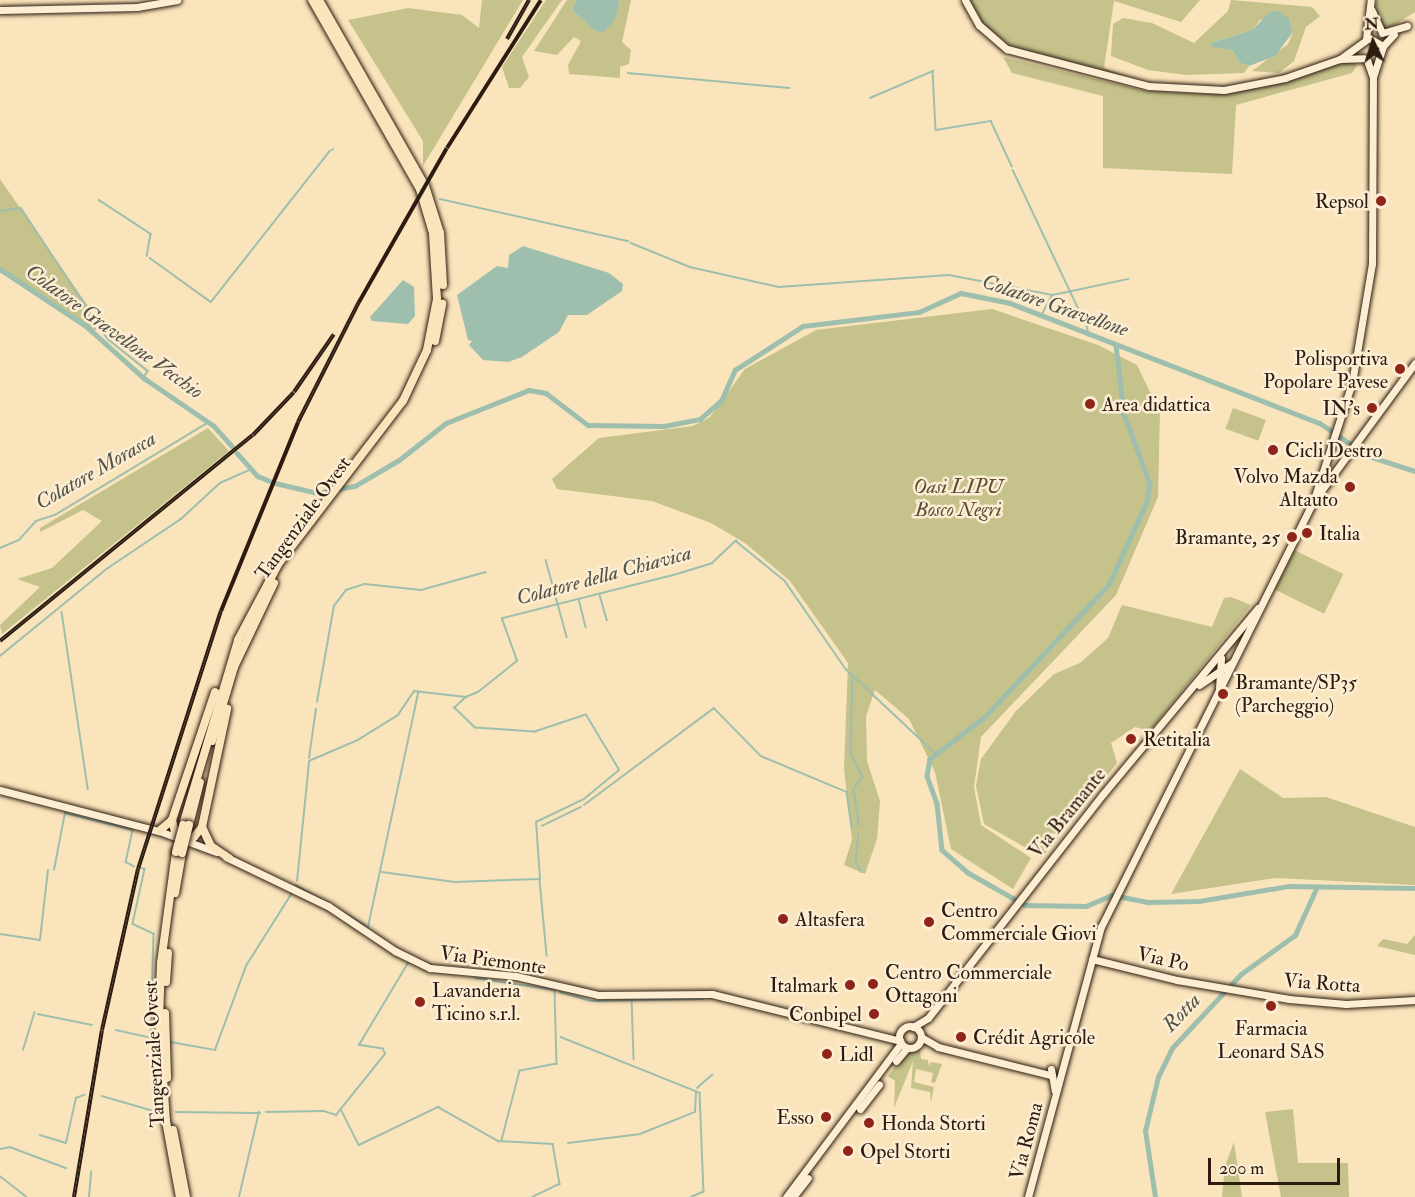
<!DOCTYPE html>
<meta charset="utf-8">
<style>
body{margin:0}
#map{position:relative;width:1415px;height:1197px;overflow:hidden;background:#fae4bb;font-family:"IM FELL Double Pica",serif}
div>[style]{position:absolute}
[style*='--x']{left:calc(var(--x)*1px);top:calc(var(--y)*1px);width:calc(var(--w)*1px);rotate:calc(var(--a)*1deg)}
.green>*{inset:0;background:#c5c28b;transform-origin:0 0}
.water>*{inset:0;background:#9ebfae}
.stream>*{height:1.5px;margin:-0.75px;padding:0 0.75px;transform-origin:0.75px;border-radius:0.75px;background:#9ebfae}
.canal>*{height:4.5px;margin:-2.25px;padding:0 2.25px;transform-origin:2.25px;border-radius:2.25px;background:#9ebfae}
.roads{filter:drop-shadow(0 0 2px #2b1b10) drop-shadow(0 0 2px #2b1b10)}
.secondary>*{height:7px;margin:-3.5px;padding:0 3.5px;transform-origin:3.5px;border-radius:3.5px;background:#fcedd3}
.secondary>.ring{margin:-3.5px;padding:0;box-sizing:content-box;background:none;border:7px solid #fcedd3;border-radius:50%}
.highway>*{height:8px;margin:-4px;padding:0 4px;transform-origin:4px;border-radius:4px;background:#fae4bb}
.rail>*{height:4px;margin-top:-2px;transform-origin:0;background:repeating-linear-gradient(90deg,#fcedd3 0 4.5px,#2b1b10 0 9px);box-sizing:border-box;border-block:2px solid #2b1b10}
.bridges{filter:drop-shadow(0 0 2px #2b1b10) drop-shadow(0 0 2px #2b1b10)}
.highway-bridge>*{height:8px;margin:-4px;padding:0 4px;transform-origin:4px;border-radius:4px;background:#fae4bb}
.dots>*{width:16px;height:16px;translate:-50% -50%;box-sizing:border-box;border:3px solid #fcedd3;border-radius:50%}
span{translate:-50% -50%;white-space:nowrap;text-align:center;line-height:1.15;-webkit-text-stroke:5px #fcedd3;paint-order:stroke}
.poi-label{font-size:20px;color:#2b1b10}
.right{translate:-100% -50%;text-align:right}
.left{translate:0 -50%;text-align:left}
.park-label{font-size:20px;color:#594d35;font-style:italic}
.street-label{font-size:20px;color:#2b1b10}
.water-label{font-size:21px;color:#535447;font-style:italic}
.north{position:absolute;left:1343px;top:12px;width:60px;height:60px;-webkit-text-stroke:4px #fcedd3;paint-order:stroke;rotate:356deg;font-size:16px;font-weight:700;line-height:24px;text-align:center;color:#2b1b10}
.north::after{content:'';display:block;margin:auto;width:21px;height:27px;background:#2b1b10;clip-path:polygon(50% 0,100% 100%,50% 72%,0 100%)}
.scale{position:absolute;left:1208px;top:1158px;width:132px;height:27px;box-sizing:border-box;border:3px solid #2b1b10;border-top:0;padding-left:8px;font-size:18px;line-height:21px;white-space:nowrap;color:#2b1b10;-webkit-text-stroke:4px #fcedd3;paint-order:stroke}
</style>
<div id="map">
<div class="green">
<i style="clip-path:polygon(482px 0,523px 0,423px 166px,423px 141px,348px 20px,408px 8px,462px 15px,479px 28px)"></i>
<i style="clip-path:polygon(546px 0,562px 0,522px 57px,529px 77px,520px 88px,509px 88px,502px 67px)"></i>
<i style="clip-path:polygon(567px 0,577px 0,572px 10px,594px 30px,616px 18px,620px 0,631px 0,622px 42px,631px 50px,629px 64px,620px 67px,620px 78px,569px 74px,568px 65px,581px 41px,574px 37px,557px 55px,534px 51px)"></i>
<i style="clip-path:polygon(968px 0,1200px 0,1181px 22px,1114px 1px,1104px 68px,1139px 81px,1018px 51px,982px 24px)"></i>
<i style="clip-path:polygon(1231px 0,1312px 7px,1320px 16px,1306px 27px,1294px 61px,1279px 73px,1252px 71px,1288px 44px,1293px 32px,1289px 19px,1260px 20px,1252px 30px,1211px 43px,1232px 50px,1240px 63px,1249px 66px,1244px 73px,1186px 75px,1148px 70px,1111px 56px,1113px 24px,1123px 18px,1152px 23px,1194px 43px,1228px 11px)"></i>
<i style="clip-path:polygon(1376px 0,1415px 0,1415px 12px,1386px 30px,1377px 18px)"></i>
<i style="clip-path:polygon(1003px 57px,1145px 91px,1207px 94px,1277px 84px,1347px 60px,1357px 65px,1352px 73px,1236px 105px,1232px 174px,1103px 168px,1103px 96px,1012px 73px)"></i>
<i style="clip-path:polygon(0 179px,99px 322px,97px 330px,88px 331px,49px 299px,0 270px)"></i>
<i style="clip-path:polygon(992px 309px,1098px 345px,1137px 365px,1160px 413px,1158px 497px,1116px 595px,981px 737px,974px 787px,981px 825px,1031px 858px,1013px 889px,951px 849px,935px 772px,909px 719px,875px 690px,866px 716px,867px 761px,880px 801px,877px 839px,865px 874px,844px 865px,852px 840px,844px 769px,848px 663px,790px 581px,745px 543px,711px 523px,652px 501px,557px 489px,552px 479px,599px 438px,693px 426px,710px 417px,745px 369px,816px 330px)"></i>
<i style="left:1233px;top:408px;width:35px;height:22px;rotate:20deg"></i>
<i style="clip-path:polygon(208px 428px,229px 451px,2px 634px,0 625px,40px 587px,17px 579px,52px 568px,102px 521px,83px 510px,40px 532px,40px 528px)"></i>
<i style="left:1294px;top:550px;width:55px;height:44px;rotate:26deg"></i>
<i style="clip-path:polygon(1231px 597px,1251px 605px,1150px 731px,1135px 727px,1111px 743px,1117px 763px,1042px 857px,984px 824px,976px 786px,981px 759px,1016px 711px,1054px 674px,1080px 663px,1108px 638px,1122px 605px,1212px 627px,1224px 598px)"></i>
<i style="clip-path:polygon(1240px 769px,1283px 798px,1326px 797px,1415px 827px,1415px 885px,1276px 878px,1171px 894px)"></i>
<i style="clip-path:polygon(1415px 935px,1415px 955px,1377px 946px,1383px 939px,1407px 944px)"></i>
<i style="clip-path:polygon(920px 1048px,921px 1059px,928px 1060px,929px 1066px,931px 1062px,942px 1064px,935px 1083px,931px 1082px,933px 1073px,916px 1069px,914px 1082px,934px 1087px,931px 1102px,930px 1092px,911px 1088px,913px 1061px,894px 1108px,895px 1081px,888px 1076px,903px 1056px)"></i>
<i style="clip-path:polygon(1293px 1109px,1298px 1163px,1348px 1163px,1349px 1197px,1281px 1197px,1265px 1112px)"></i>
<i style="clip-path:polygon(1234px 1142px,1242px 1197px,1222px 1197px,1225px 1166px)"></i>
</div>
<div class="water">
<i style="clip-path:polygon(577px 0,620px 0,616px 18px,604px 32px,594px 30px,572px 10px)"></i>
<i style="clip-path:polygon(1279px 11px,1289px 19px,1293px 32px,1275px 56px,1249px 66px,1240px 63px,1232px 50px,1212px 47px,1211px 43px,1252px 30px,1270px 12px)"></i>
<i style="clip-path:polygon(523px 246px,609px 273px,623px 284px,622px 291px,587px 315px,568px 315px,559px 332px,522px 357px,508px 362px,483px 360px,469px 345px,472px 341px,468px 340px,457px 295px,497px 266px,508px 268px,509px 255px)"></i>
<i style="clip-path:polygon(403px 280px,414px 287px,415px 316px,408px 324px,372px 321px,370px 317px)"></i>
</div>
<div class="stream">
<i style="--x:628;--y:73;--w:162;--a:5.3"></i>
<i style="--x:870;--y:98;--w:69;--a:-23.2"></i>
<i style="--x:933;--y:71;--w:59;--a:87.1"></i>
<i style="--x:936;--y:130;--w:56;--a:-9.3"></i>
<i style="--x:991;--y:121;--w:50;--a:65"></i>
<i style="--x:332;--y:150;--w:1;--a:-45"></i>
<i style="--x:1013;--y:170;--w:168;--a:64.7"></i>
<i style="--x:440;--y:199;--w:193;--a:12.6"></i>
<i style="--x:99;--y:200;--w:62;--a:33.2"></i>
<i style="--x:151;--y:234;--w:22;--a:100"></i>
<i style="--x:0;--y:211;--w:21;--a:-8"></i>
<i style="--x:21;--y:208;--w:157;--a:56.4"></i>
<i style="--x:108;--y:339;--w:51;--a:38.7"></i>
<i style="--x:148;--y:371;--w:8;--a:120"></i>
<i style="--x:631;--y:243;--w:64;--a:22.1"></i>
<i style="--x:690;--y:267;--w:91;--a:12.7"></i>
<i style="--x:779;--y:287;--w:170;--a:-4"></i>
<i style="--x:949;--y:275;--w:106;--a:10.9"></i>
<i style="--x:1053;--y:295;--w:77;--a:-12"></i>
<i style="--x:150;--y:258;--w:75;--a:35.8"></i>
<i style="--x:211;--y:302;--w:192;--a:-51.8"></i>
<i style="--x:1041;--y:316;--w:24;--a:-62"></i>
<i style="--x:1087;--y:326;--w:9;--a:77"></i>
<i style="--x:0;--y:548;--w:21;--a:-23"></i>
<i style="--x:19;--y:540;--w:25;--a:-48"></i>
<i style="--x:36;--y:521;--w:20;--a:-18"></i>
<i style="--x:55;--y:515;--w:180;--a:-31.1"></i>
<i style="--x:546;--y:560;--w:80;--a:74.7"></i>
<i style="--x:600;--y:595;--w:26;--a:74"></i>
<i style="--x:579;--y:599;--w:29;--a:76"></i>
<i style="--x:62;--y:612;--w:179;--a:81.6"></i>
<i style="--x:503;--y:618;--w:179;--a:-14.2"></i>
<i style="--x:677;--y:574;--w:37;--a:-17"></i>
<i style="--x:712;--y:563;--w:33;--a:-43"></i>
<i style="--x:736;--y:541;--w:63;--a:39.2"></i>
<i style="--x:785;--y:581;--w:107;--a:55.3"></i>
<i style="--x:846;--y:669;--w:122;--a:43.3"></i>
<i style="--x:0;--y:656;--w:139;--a:-39.2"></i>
<i style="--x:108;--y:568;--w:88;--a:-33.9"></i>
<i style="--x:181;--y:519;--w:53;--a:-42.7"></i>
<i style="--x:220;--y:483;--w:35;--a:-24"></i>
<i style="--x:853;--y:675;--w:79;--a:91.5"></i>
<i style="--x:851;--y:754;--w:26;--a:62"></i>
<i style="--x:863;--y:777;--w:15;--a:127"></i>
<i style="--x:854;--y:789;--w:37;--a:82"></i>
<i style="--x:317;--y:702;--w:97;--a:-80"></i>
<i style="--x:334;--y:606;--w:20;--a:-53"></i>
<i style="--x:346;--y:590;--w:20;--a:-18"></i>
<i style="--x:365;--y:584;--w:56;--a:6.1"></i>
<i style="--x:421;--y:590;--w:67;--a:-15.5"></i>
<i style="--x:309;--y:758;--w:49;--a:-81.9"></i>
<i style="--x:309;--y:761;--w:53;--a:-23.2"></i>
<i style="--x:358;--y:740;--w:47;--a:-32"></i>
<i style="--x:398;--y:715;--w:29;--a:-56"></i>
<i style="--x:414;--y:691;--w:52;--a:6.6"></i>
<i style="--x:466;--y:697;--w:13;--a:-23"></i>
<i style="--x:478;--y:692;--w:50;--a:-38.5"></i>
<i style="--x:517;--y:661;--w:45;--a:-109.7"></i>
<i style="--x:584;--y:805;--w:162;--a:-36.7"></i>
<i style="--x:714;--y:708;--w:67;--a:45.6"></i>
<i style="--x:761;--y:756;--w:93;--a:22.7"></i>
<i style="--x:847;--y:792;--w:36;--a:82"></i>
<i style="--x:542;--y:826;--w:43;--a:-26"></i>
<i style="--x:859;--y:834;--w:28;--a:96"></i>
<i style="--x:856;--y:862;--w:11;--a:63"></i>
<i style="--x:141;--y:868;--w:4;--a:14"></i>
<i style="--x:145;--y:869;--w:56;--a:102.3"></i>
<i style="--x:133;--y:924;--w:23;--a:25"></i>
<i style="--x:154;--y:934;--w:104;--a:91.7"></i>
<i style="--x:54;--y:870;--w:58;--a:-79.1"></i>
<i style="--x:65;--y:813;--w:70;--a:14"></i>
<i style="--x:133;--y:830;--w:33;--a:102"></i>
<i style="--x:126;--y:862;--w:9;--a:27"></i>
<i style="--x:382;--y:872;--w:73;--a:7.9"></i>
<i style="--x:454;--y:882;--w:86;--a:-2"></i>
<i style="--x:540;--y:879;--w:57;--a:-94"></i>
<i style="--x:536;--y:822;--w:53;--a:-25.6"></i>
<i style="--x:584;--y:799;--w:45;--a:-39.6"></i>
<i style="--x:619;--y:770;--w:64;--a:-121"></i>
<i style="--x:586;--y:715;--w:54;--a:161.6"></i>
<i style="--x:535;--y:732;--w:60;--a:-176.2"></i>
<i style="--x:475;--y:728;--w:29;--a:-136"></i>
<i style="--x:454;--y:708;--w:16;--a:-43"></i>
<i style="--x:540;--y:880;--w:76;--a:84.7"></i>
<i style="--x:297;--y:881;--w:119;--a:-84.2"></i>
<i style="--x:296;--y:885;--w:80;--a:30.1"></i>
<i style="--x:368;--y:927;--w:239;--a:-77.9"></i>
<i style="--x:0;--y:934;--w:40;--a:8.5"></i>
<i style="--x:40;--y:940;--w:70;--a:-83.5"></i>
<i style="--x:475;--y:978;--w:81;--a:8.5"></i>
<i style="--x:555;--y:990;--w:74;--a:88.5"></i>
<i style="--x:557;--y:1064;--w:38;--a:169"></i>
<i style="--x:520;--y:1071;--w:71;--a:104.6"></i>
<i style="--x:560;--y:992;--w:33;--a:16"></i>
<i style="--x:592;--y:1001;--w:111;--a:-1"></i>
<i style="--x:632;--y:998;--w:61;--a:88.1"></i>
<i style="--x:38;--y:1014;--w:55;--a:11.5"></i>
<i style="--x:116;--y:1030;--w:42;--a:12.4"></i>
<i style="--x:561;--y:1037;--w:150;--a:21.9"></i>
<i style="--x:700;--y:1093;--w:99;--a:87.7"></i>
<i style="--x:704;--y:1192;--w:13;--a:157"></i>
<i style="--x:171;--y:1042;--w:45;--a:10.3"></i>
<i style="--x:215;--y:1050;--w:90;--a:-69.7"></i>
<i style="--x:246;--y:966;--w:86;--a:-57.8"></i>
<i style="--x:23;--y:1050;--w:39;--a:-73"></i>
<i style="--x:697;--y:1088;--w:20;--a:-41"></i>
<i style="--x:102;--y:1096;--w:57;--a:16.2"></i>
<i style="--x:341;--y:1109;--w:40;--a:63.4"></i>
<i style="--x:359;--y:1145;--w:88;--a:-25.7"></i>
<i style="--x:438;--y:1107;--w:69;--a:29.5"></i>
<i style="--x:498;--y:1141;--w:55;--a:3.1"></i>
<i style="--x:553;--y:1144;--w:41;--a:80.1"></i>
<i style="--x:560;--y:1184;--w:30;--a:154"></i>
<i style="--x:176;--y:1112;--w:84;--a:0.7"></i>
<i style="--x:266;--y:1112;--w:58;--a:-1"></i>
<i style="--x:324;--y:1111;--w:13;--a:18"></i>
<i style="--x:336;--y:1115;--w:78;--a:-51.2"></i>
<i style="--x:385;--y:1054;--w:5;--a:-112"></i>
<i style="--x:383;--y:1049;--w:24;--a:-171"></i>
<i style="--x:359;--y:1045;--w:96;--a:-59.1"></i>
<i style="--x:40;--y:1135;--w:27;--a:17"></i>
<i style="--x:66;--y:1143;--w:46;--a:-77.5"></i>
<i style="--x:76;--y:1098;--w:9;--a:-21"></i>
<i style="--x:568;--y:1143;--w:73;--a:-7.1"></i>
<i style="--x:640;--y:1134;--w:59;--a:-21.8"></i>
<i style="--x:695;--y:1112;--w:20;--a:-87"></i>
<i style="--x:0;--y:1149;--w:10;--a:-11"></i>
<i style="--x:10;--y:1147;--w:60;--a:20.6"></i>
<i style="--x:0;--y:1176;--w:34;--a:38"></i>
<i style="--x:89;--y:1197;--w:25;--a:-85"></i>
<i style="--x:239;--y:1197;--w:87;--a:-76.8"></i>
</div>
<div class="canal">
<i style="--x:0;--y:269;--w:103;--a:33.5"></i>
<i style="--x:86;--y:326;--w:78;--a:41.9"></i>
<i style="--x:144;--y:378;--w:85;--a:34.4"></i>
<i style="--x:214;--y:426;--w:27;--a:48"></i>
<i style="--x:1116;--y:345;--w:69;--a:83.4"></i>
<i style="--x:1124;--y:414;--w:75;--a:69.6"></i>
<i style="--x:1150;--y:484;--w:18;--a:99"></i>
<i style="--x:1147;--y:502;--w:91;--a:114.6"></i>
<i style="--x:1109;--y:585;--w:183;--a:133.2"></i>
<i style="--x:984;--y:718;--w:68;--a:142.8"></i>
<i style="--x:930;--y:759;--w:17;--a:100"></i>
<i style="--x:927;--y:776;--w:30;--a:70"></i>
<i style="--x:937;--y:804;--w:46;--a:83.8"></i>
<i style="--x:942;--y:850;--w:33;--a:41"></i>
<i style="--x:967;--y:872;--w:67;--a:29.6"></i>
<i style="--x:1025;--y:905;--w:61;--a:0.9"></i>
<i style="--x:1086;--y:906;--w:28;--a:-23"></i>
<i style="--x:1112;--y:895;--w:36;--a:11"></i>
<i style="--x:1147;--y:902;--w:52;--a:-1.1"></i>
<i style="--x:1199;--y:901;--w:91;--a:-9.5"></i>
<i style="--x:1289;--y:886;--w:126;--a:0.9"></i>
<i style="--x:237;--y:453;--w:31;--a:48"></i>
<i style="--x:258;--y:476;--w:13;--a:23"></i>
<i style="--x:275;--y:483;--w:44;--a:13.1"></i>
<i style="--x:318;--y:493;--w:38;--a:-11"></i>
<i style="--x:355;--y:486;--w:51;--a:-30.6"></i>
<i style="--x:399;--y:460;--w:60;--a:-38.2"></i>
<i style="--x:446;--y:423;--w:89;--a:-21.7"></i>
<i style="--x:529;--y:390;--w:17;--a:10"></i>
<i style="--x:546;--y:393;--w:53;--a:37.3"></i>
<i style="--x:588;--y:425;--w:76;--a:0.8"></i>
<i style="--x:664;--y:426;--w:37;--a:-11"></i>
<i style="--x:700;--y:419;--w:28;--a:-41"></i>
<i style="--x:721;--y:401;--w:34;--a:-66"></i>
<i style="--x:735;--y:370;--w:81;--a:-32.9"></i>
<i style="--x:803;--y:326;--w:117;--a:-6.9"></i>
<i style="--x:919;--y:312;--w:46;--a:-24.3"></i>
<i style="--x:961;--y:293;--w:50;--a:11.5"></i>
<i style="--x:1010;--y:303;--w:332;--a:21.2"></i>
<i style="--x:1320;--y:423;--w:58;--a:34.5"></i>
<i style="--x:1368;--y:456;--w:49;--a:17.7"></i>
<i style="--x:1155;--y:1197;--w:67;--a:-98.6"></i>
<i style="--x:1145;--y:1131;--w:56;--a:-76.5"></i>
<i style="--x:1158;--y:1077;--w:32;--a:-64"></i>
<i style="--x:1172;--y:1048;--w:101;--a:-47"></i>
<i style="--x:1241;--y:974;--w:67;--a:-35.8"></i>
<i style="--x:1295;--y:935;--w:51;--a:-65.5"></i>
</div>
<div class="roads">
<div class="secondary">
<i style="--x:965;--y:0;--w:29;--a:61"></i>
<i style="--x:979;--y:25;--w:37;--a:41"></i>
<i style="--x:1007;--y:49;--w:147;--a:14.6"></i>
<i style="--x:1149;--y:86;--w:75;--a:3.1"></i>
<i style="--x:1224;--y:90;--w:62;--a:-11.1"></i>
<i style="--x:1285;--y:78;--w:58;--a:-19.1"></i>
<i style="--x:1340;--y:59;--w:24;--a:-2"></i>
<i style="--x:1371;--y:9;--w:26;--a:65"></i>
<i style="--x:1382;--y:33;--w:26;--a:-16"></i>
<i style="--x:0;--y:10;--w:137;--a:-1.3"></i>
<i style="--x:137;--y:7;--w:41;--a:-9.9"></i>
<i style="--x:1366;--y:39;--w:39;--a:-83"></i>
<i style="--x:1383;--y:46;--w:16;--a:-47"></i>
<i style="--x:1367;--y:60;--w:18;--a:71"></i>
<i style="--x:1318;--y:495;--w:164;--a:-53.7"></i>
<i style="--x:1199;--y:685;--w:40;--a:-34"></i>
<i style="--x:1219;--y:688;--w:30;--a:-86"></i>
<i style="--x:0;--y:790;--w:164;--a:14.5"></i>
<i style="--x:159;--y:831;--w:61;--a:20.2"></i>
<i style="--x:226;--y:857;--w:113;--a:25.7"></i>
<i style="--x:328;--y:906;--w:81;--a:33.9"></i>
<i style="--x:395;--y:951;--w:39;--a:26"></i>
<i style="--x:430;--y:968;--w:86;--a:5.3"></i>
<i style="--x:516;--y:976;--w:84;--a:13"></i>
<i style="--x:598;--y:995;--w:114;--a:-0.5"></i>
<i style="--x:712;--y:994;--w:194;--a:14"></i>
<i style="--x:1092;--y:959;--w:88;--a:13.9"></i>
<i style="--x:1177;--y:980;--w:114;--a:9.6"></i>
<i style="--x:1289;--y:999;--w:57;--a:5"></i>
<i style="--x:1346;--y:1004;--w:69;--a:-3.3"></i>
<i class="ring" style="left:899px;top:1026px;width:15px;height:15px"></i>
<i style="--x:913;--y:1027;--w:17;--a:-31"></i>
<i style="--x:928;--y:1018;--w:284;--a:-52"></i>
<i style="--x:1103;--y:794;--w:242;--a:-50.2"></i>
<i style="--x:921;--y:1037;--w:20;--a:30"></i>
<i style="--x:938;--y:1047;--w:115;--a:14"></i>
<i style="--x:896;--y:1061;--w:17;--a:-50"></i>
<i style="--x:1051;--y:1069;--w:22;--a:80"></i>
<i style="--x:860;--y:1109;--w:31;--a:-52"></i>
<i style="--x:786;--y:1197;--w:192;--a:-53.2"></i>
<i style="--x:793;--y:1197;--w:24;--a:-52"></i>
<i style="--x:1028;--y:1197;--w:280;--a:-74.9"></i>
<i style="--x:1101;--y:927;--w:475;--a:-63.5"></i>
<i style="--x:1313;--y:502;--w:125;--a:-71.9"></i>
<i style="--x:1352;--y:383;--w:121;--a:-80.5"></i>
<i style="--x:1372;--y:264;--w:187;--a:-89.7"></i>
<i style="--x:1373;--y:77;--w:33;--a:-72"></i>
<i style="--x:1383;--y:46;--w:16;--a:-150"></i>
<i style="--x:1369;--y:38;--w:36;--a:144"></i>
</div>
<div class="highway">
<i style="--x:319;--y:0;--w:214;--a:60.3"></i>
<i style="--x:425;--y:186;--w:49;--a:72.3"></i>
<i style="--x:440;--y:233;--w:52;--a:86.7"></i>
<i style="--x:435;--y:341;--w:38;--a:-79"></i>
<i style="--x:212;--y:741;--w:77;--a:-73.4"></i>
<i style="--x:234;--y:667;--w:93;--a:-64.5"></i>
<i style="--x:172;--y:820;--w:16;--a:76"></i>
<i style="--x:183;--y:825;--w:193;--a:-73.4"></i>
<i style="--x:238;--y:640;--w:87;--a:-62"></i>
<i style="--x:279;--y:563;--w:204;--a:-52.6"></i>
<i style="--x:403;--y:401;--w:56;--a:-64.8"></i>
<i style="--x:427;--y:350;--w:52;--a:-78.9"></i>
<i style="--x:437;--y:299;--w:66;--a:-93.5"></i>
<i style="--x:433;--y:233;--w:46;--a:-106.5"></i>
<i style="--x:420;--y:189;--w:218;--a:-119.7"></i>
<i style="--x:189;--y:825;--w:44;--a:-75.7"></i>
<i style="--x:202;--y:827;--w:21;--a:65"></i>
<i style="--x:211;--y:846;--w:22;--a:34"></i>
<i style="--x:159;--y:831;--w:17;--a:-40"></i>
<i style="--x:172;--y:820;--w:135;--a:-71.4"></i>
<i style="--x:184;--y:839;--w:10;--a:-11"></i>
<i style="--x:194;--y:837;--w:13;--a:-51"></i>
<i style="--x:202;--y:827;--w:121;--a:-78"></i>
<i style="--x:176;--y:852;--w:112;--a:97.7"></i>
<i style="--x:161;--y:963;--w:58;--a:92"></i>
<i style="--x:159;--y:1021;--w:100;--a:86"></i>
<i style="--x:166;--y:1121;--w:77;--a:79.6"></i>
<i style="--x:175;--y:893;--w:41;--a:-80.1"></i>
<i style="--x:166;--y:982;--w:29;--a:-86"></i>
<i style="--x:165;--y:1013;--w:65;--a:88.2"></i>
<i style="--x:173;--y:1130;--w:68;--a:79"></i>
</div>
</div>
<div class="rail">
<i style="--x:507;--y:39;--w:45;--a:-60.6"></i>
<i style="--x:0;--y:641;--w:326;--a:-39.2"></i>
<i style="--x:253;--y:435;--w:59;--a:-46.4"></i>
<i style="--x:294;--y:392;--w:70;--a:-55.4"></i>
<i style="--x:74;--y:1197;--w:169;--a:-80.5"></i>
<i style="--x:102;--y:1030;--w:165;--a:-77.4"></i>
<i style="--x:138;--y:869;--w:271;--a:-72.2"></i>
<i style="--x:221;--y:611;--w:204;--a:-67.8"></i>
<i style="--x:298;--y:422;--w:135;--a:-63.1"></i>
<i style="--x:359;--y:302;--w:177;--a:-60.3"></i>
<i style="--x:447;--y:148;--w:175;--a:-57.6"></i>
</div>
<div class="bridges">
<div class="highway-bridge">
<i style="--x:176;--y:852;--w:28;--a:-75"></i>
<i style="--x:182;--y:853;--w:29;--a:-76"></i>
</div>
</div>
<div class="dots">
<i style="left:1381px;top:201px;background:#8f2418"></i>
<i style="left:1400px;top:369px;background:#8f2418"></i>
<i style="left:1090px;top:404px;background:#8f2418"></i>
<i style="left:1372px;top:408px;background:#8f2418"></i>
<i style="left:1273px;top:450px;background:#8f2418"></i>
<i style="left:1350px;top:487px;background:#8f2418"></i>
<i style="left:1307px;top:533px;background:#8f2418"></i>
<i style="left:1292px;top:537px;background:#8f2418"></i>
<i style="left:1223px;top:694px;background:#8f2418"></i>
<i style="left:1131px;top:739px;background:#8f2418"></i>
<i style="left:783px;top:919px;background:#8f2418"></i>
<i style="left:929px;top:922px;background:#8f2418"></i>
<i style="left:873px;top:984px;background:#8f2418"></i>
<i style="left:850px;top:985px;background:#8f2418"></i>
<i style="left:420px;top:1002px;background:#8f2418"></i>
<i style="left:1271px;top:1006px;background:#8f2418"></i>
<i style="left:874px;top:1014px;background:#8f2418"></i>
<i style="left:961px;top:1037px;background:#8f2418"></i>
<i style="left:827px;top:1054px;background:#8f2418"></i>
<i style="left:826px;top:1117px;background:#8f2418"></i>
<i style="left:869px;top:1123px;background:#8f2418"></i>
<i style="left:848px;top:1151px;background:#8f2418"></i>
</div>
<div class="poi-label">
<span class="right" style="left:1369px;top:201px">Repsol</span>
<span class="right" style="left:1388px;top:370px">Polisportiva<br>Popolare Pavese</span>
<span class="left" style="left:1102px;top:404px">Area didattica</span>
<span class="right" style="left:1360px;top:408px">IN's</span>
<span class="left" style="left:1285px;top:450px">Cicli Destro</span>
<span class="right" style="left:1338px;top:488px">Volvo Mazda<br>Altauto</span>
<span class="left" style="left:1319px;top:533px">Italia</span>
<span class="right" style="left:1280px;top:537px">Bramante, 25</span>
<span class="left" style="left:1235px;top:694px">Bramante/SP35<br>(Parcheggio)</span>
<span class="left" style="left:1143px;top:739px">Retitalia</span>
<span class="left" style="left:941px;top:922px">Centro<br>Commerciale Giovi</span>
<span class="left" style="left:795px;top:919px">Altasfera</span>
<span class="left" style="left:885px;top:984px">Centro Commerciale<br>Ottagoni</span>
<span class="right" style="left:838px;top:985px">Italmark</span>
<span class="left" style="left:432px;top:1002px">Lavanderia<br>Ticino s.r.l.</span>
<span class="right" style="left:862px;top:1014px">Conbipel</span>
<span style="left:1271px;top:1040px">Farmacia<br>Leonard SAS</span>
<span class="left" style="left:973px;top:1037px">Crédit Agricole</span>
<span class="left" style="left:839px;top:1054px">Lidl</span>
<span class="right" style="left:814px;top:1117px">Esso</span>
<span class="left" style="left:881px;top:1123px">Honda Storti</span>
<span class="left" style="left:860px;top:1151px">Opel Storti</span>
</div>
<div class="park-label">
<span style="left:958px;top:498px">Oasi LIPU<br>Bosco Negri</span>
</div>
<div class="street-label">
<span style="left:303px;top:518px;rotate:-54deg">Tangenziale Ovest</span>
<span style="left:1067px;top:813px;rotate:-51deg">Via Bramante</span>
<span style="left:1163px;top:959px;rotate:13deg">Via Po</span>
<span style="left:493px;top:960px;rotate:8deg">Via Piemonte</span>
<span style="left:1322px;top:983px;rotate:4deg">Via Rotta</span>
<span style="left:154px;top:1054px;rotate:-93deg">Tangenziale Ovest</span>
<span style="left:1026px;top:1141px;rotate:-75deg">Via Roma</span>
</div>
<div class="water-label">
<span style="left:1055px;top:306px;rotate:19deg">Colatore Gravellone</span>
<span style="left:114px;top:332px;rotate:36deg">Colatore Gravellone Vecchio</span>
<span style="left:96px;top:471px;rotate:-30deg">Colatore Morasca</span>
<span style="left:604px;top:576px;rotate:-15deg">Colatore della Chiavica</span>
<span style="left:1182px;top:1013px;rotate:-46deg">Rotta</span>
</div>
<div class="north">N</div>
<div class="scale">200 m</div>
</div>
